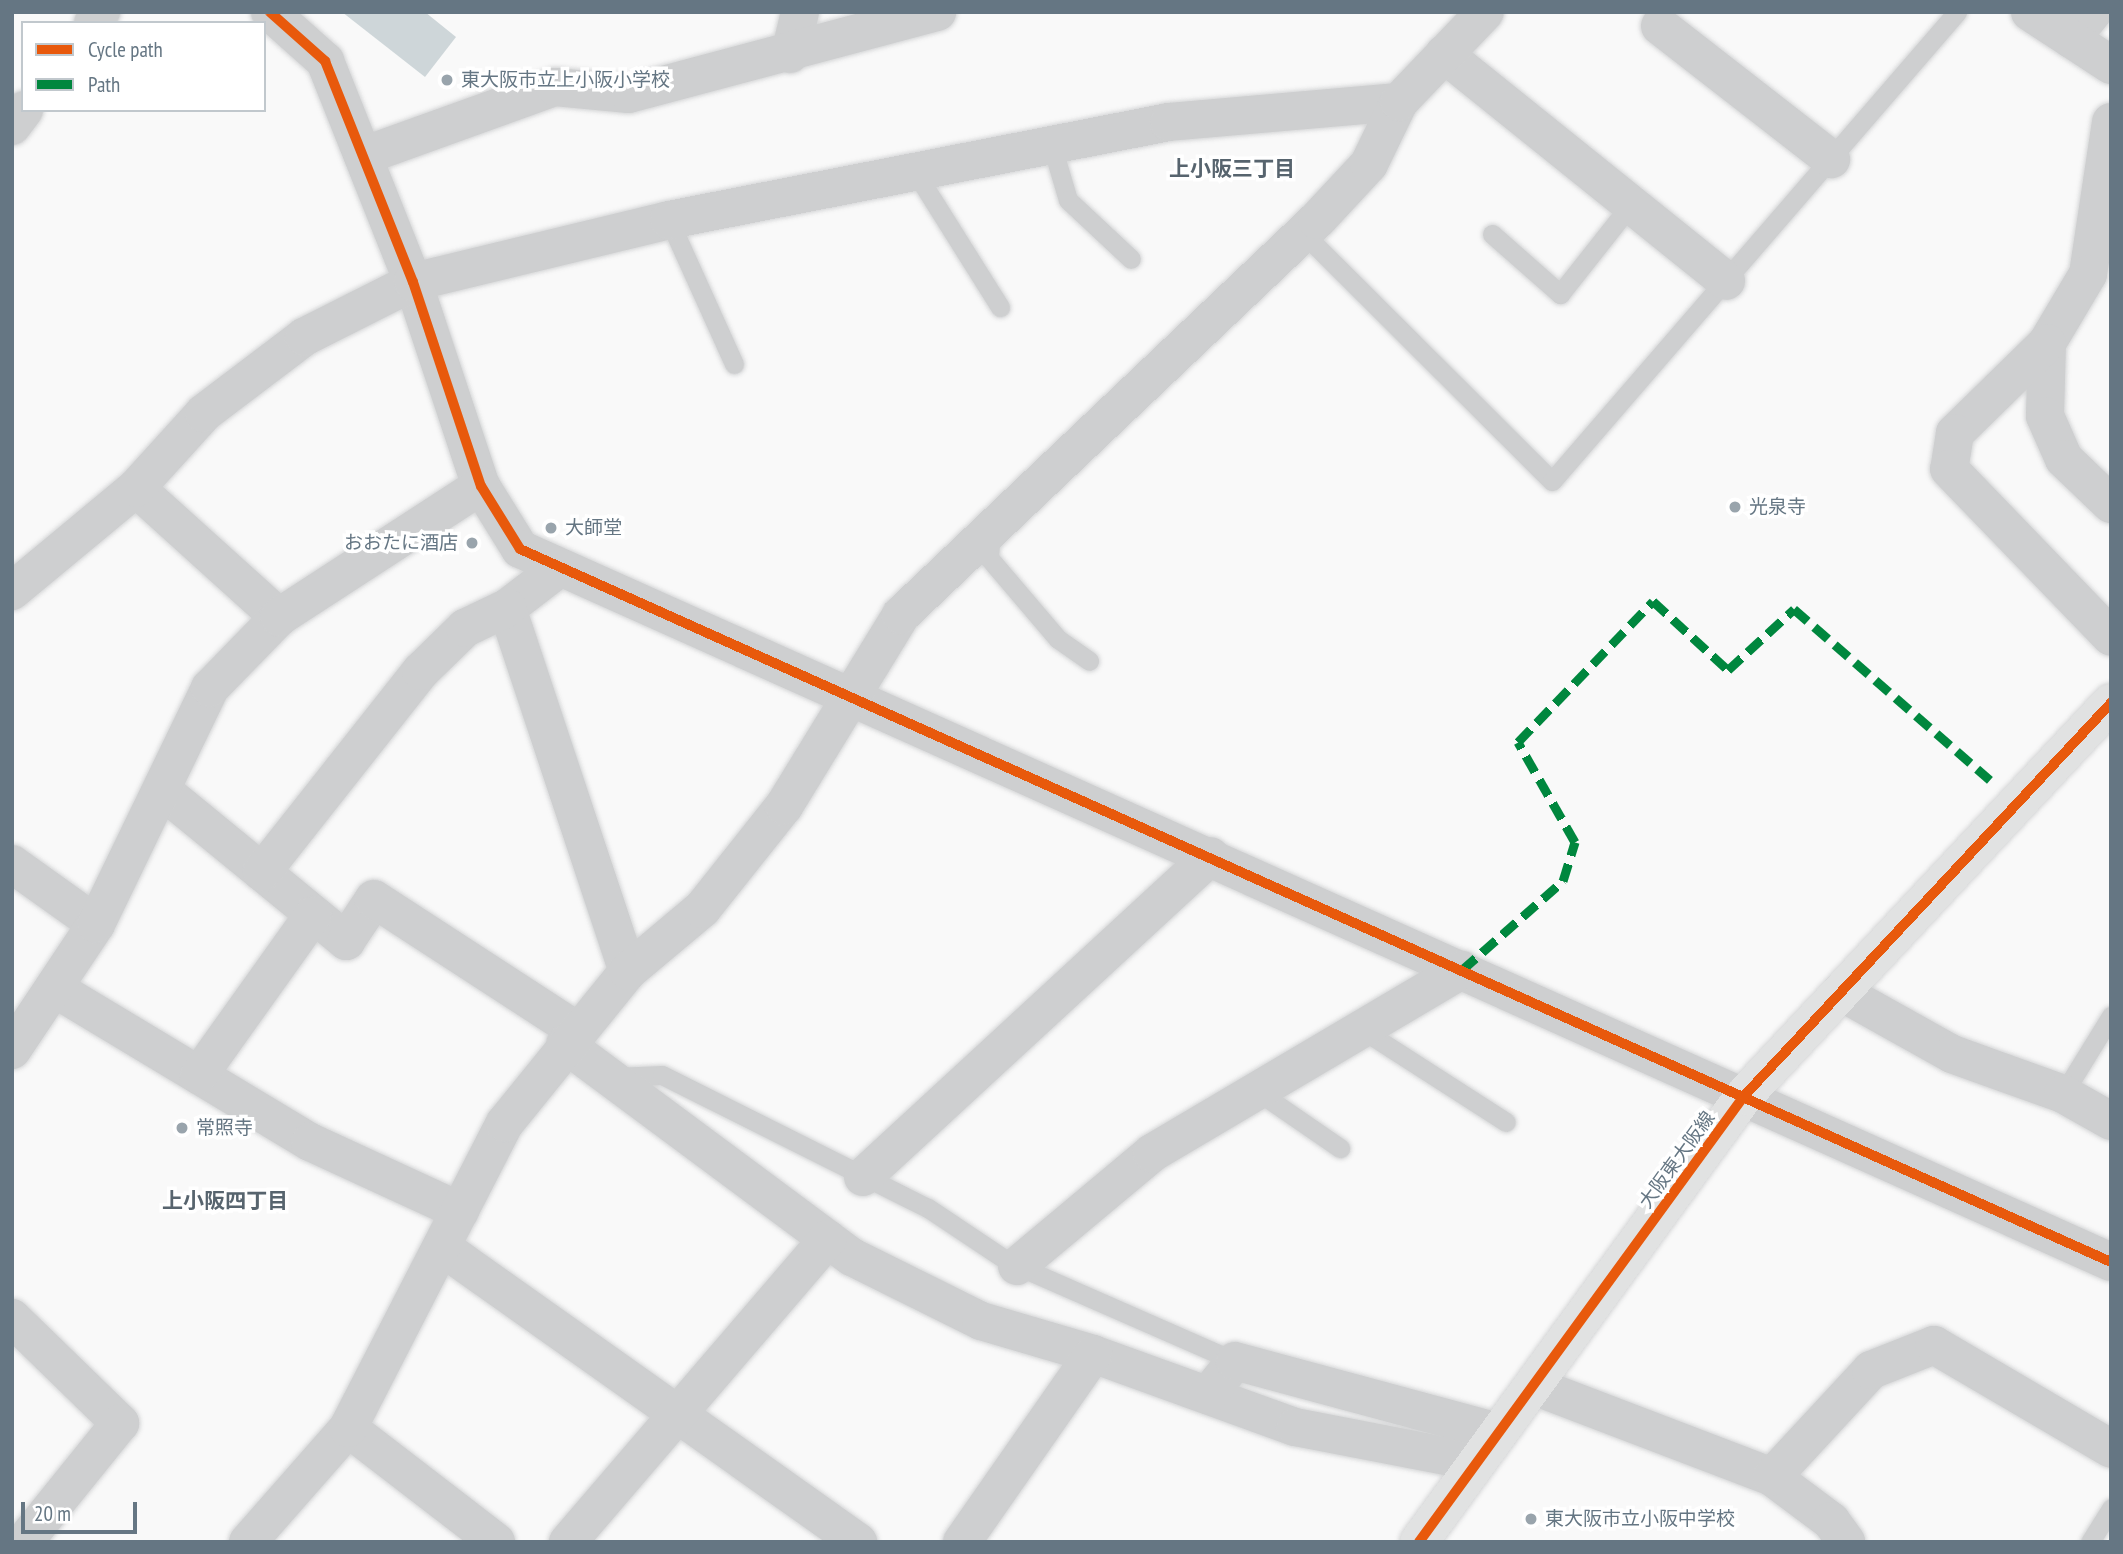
<!DOCTYPE html>
<meta charset="utf-8">
<style>
body{margin:0}
#map{position:relative;width:2123px;height:1554px;overflow:hidden;background:#f9f9f9;font-family:"PT Sans Narrow","Noto Sans JP",sans-serif}
div>[style]{position:absolute}
[style*='--x']{left:calc(var(--x)*1px);top:calc(var(--y)*1px);width:calc(var(--w)*1px);rotate:calc(var(--a)*1deg)}
.water>*{inset:0;background:#ced6d9}
.roads{filter:drop-shadow(0 0 2px #d5d6d7) drop-shadow(0 0 2px #d5d6d7)}
.service>*{height:19px;margin:-9.5px;padding:0 9.5px;transform-origin:9.5px;border-radius:9.5px;background:#cecfd0}
.minor>*{height:38px;margin:-19px;padding:0 19px;transform-origin:19px;border-radius:19px;background:#cecfd0}
.tertiary>*{height:38px;margin:-19px;padding:0 19px;transform-origin:19px;border-radius:19px;background:#cecfd0}
.primary>*{height:38px;margin:-19px;padding:0 19px;transform-origin:19px;border-radius:19px;background:#e1e2e2}
.quiet>*{height:9px;margin-top:-4.5px;transform-origin:0;background:repeating-linear-gradient(90deg,#00873e 0 18px,transparent 0 27px)}
.cycleway>*{height:10px;margin:-5px;padding:0 5px;transform-origin:5px;border-radius:5px;background:#e8590c}
.dots>*{width:19px;height:19px;translate:-50% -50%;box-sizing:border-box;border:4px solid #fff;border-radius:50%}
span{translate:-50% -50%;white-space:nowrap;text-align:center;line-height:1.15;-webkit-text-stroke:7px #fff;paint-order:stroke}
.poi-label{font-size:19px;color:#657683}
.left{translate:0 -50%;text-align:left}
.right{translate:-100% -50%;text-align:right}
.street-label{font-size:19px;color:#657683}
.neighbourhood-label{font-size:21px;color:#57646e;font-weight:700}
.frame{position:absolute;inset:0;border:14px solid #657683;pointer-events:none}
.legend{position:absolute;left:21px;top:21px;width:245px;height:91px;box-sizing:border-box;background:#fff;border:2px solid #c1c8cd;margin:0;padding:9px 12px;list-style:none;font-size:21px;color:#657683}
.legend li{display:flex;align-items:center;gap:14px;height:35px}
.legend b{width:35px;border:2px solid #c1c8cd}
.scale{position:absolute;left:21px;top:1502px;width:116px;height:32px;box-sizing:border-box;border:4px solid #657683;border-top:0;padding-left:9px;font-size:21px;line-height:24px;white-space:nowrap;color:#657683;-webkit-text-stroke:5px #fff;paint-order:stroke}
</style>
<div id="map">
<div class="water">
<i style="clip-path:polygon(342px 12px,425px 12px,456px 37px,425px 77px)"></i>
</div>
<div class="roads">
<div class="service">
<i style="--x:1052;--y:146;--w:56;--a:73.5"></i>
<i style="--x:1068;--y:200;--w:86;--a:43.1"></i>
<i style="--x:914;--y:170;--w:162;--a:57.9"></i>
<i style="--x:669;--y:220;--w:158;--a:65.7"></i>
<i style="--x:1303;--y:233;--w:351;--a:44.9"></i>
<i style="--x:1552;--y:481;--w:620;--a:-49.19"></i>
<i style="--x:1492;--y:234;--w:91;--a:41.4"></i>
<i style="--x:1560;--y:294;--w:115;--a:-51.7"></i>
<i style="--x:991;--y:533;--w:25;--a:95"></i>
<i style="--x:989;--y:558;--w:106;--a:49.6"></i>
<i style="--x:1058;--y:639;--w:38;--a:35"></i>
<i style="--x:1361;--y:1029;--w:172;--a:32.7"></i>
<i style="--x:615;--y:1077;--w:47;--a:-2.4"></i>
<i style="--x:662;--y:1075;--w:297;--a:26.6"></i>
<i style="--x:928;--y:1208;--w:97;--a:33.7"></i>
<i style="--x:1009;--y:1262;--w:247;--a:23.7"></i>
<i style="--x:1257;--y:1091;--w:101;--a:34.5"></i>
<i style="--x:2063;--y:1094;--w:92;--a:-58.4"></i>
<i style="--x:2090;--y:1542;--w:40;--a:-58"></i>
</div>
<div class="minor">
<i style="--x:270;--y:12;--w:74;--a:41.7"></i>
<i style="--x:325;--y:61;--w:238;--a:68.3"></i>
<i style="--x:413;--y:282;--w:215;--a:71.6"></i>
<i style="--x:481;--y:486;--w:74;--a:58.2"></i>
<i style="--x:520;--y:549;--w:1743;--a:24.14"></i>
<i style="--x:1660;--y:26;--w:217;--a:37.9"></i>
<i style="--x:2071;--y:39;--w:35;--a:-51"></i>
<i style="--x:790;--y:54;--w:43;--a:-76.6"></i>
<i style="--x:1444;--y:54;--w:362;--a:38.8"></i>
<i style="--x:2111;--y:122;--w:154;--a:98.6"></i>
<i style="--x:2088;--y:274;--w:80;--a:120.7"></i>
<i style="--x:2047;--y:343;--w:73;--a:91.6"></i>
<i style="--x:2045;--y:416;--w:47;--a:66.2"></i>
<i style="--x:2064;--y:459;--w:65;--a:43.8"></i>
<i style="--x:363;--y:156;--w:204;--a:-19.8"></i>
<i style="--x:555;--y:87;--w:74;--a:5.4"></i>
<i style="--x:629;--y:94;--w:319;--a:-14.9"></i>
<i style="--x:2047;--y:343;--w:129;--a:135.6"></i>
<i style="--x:1955;--y:433;--w:36;--a:99"></i>
<i style="--x:1949;--y:469;--w:233;--a:46"></i>
<i style="--x:136;--y:488;--w:193;--a:42.1"></i>
<i style="--x:558;--y:569;--w:64;--a:142.6"></i>
<i style="--x:507;--y:608;--w:383;--a:71.6"></i>
<i style="--x:12;--y:591;--w:161;--a:-39.7"></i>
<i style="--x:136;--y:488;--w:101;--a:-47.8"></i>
<i style="--x:204;--y:413;--w:126;--a:-37.2"></i>
<i style="--x:304;--y:337;--w:122;--a:-26.8"></i>
<i style="--x:413;--y:282;--w:263;--a:-13.6"></i>
<i style="--x:669;--y:220;--w:510;--a:-11.09"></i>
<i style="--x:1169;--y:122;--w:231;--a:-5"></i>
<i style="--x:163;--y:791;--w:237;--a:39.3"></i>
<i style="--x:346;--y:941;--w:50;--a:-56.3"></i>
<i style="--x:374;--y:899;--w:242;--a:33"></i>
<i style="--x:12;--y:864;--w:103;--a:35.5"></i>
<i style="--x:262;--y:872;--w:256;--a:-51.7"></i>
<i style="--x:421;--y:671;--w:62;--a:-44.3"></i>
<i style="--x:465;--y:628;--w:47;--a:-25.5"></i>
<i style="--x:57;--y:990;--w:295;--a:31"></i>
<i style="--x:310;--y:1142;--w:165;--a:24.7"></i>
<i style="--x:1841;--y:992;--w:127;--a:29.2"></i>
<i style="--x:1952;--y:1054;--w:118;--a:19.8"></i>
<i style="--x:2063;--y:1094;--w:55;--a:29.4"></i>
<i style="--x:565;--y:1044;--w:357;--a:36.6"></i>
<i style="--x:852;--y:1257;--w:144;--a:26.4"></i>
<i style="--x:981;--y:1321;--w:117;--a:16.4"></i>
<i style="--x:1093;--y:1354;--w:215;--a:19.9"></i>
<i style="--x:1295;--y:1427;--w:185;--a:10.9"></i>
<i style="--x:12;--y:1050;--w:151;--a:-56.3"></i>
<i style="--x:96;--y:924;--w:262;--a:-64.2"></i>
<i style="--x:210;--y:688;--w:99;--a:-45.8"></i>
<i style="--x:279;--y:617;--w:241;--a:-33"></i>
<i style="--x:199;--y:1075;--w:196;--a:-54.5"></i>
<i style="--x:863;--y:1177;--w:473;--a:-42.7"></i>
<i style="--x:443;--y:1248;--w:509;--a:35.32"></i>
<i style="--x:1017;--y:1266;--w:176;--a:-39.9"></i>
<i style="--x:1152;--y:1153;--w:360;--a:-30.6"></i>
<i style="--x:12;--y:1318;--w:151;--a:44.2"></i>
<i style="--x:120;--y:1423;--w:153;--a:128.9"></i>
<i style="--x:1534;--y:1386;--w:255;--a:20.9"></i>
<i style="--x:1772;--y:1477;--w:74;--a:36.7"></i>
<i style="--x:1831;--y:1521;--w:26;--a:54"></i>
<i style="--x:1208;--y:1395;--w:43;--a:-51.5"></i>
<i style="--x:1235;--y:1361;--w:273;--a:15.1"></i>
<i style="--x:348;--y:1428;--w:187;--a:37.6"></i>
<i style="--x:1772;--y:1477;--w:146;--a:-47.2"></i>
<i style="--x:1871;--y:1370;--w:68;--a:-21.6"></i>
<i style="--x:1934;--y:1345;--w:205;--a:30.4"></i>
<i style="--x:248;--y:1542;--w:152;--a:-48.7"></i>
<i style="--x:348;--y:1428;--w:343;--a:-62.8"></i>
<i style="--x:505;--y:1123;--w:196;--a:-51"></i>
<i style="--x:628;--y:971;--w:97;--a:-40"></i>
<i style="--x:702;--y:909;--w:132;--a:-51.5"></i>
<i style="--x:784;--y:806;--w:224;--a:-58.5"></i>
<i style="--x:901;--y:615;--w:574;--a:-43.52"></i>
<i style="--x:1317;--y:220;--w:76;--a:-47.1"></i>
<i style="--x:1369;--y:164;--w:69;--a:-64.2"></i>
<i style="--x:1399;--y:102;--w:124;--a:-46.3"></i>
<i style="--x:568;--y:1542;--w:399;--a:-49.4"></i>
<i style="--x:962;--y:1542;--w:229;--a:-55.1"></i>
</div>
<div class="tertiary">
<i style="--x:2030;--y:12;--w:97;--a:33.2"></i>
<i style="--x:93;--y:23;--w:14;--a:-54"></i>
<i style="--x:12;--y:126;--w:20;--a:-53"></i>
</div>
<div class="primary">
<i style="--x:1419;--y:1542;--w:552;--a:-53.92"></i>
<i style="--x:1744;--y:1096;--w:538;--a:-46.96"></i>
</div>
</div>
<div class="quiet">
<i style="--x:1462;--y:970;--w:135;--a:-41.4"></i>
<i style="--x:1563;--y:881;--w:41;--a:-72.9"></i>
<i style="--x:1575;--y:842;--w:115;--a:-119.7"></i>
<i style="--x:1518;--y:742;--w:195;--a:-46.2"></i>
<i style="--x:1653;--y:601;--w:102;--a:42.6"></i>
<i style="--x:1728;--y:670;--w:90;--a:-42.7"></i>
<i style="--x:1794;--y:609;--w:260;--a:41.1"></i>
</div>
<div class="cycleway">
<i style="--x:270;--y:12;--w:74;--a:41.7"></i>
<i style="--x:325;--y:61;--w:238;--a:68.3"></i>
<i style="--x:413;--y:282;--w:215;--a:71.6"></i>
<i style="--x:481;--y:486;--w:74;--a:58.2"></i>
<i style="--x:520;--y:549;--w:1743;--a:24.14"></i>
<i style="--x:1419;--y:1542;--w:552;--a:-53.92"></i>
<i style="--x:1744;--y:1096;--w:538;--a:-46.96"></i>
</div>
<div class="dots">
<i style="left:447px;top:80px;background:#99a4ac"></i>
<i style="left:1735px;top:507px;background:#99a4ac"></i>
<i style="left:551px;top:528px;background:#99a4ac"></i>
<i style="left:472px;top:543px;background:#99a4ac"></i>
<i style="left:182px;top:1128px;background:#99a4ac"></i>
<i style="left:1531px;top:1519px;background:#99a4ac"></i>
</div>
<div class="poi-label">
<span class="left" style="left:461px;top:80px">東大阪市立上小阪小学校</span>
<span class="left" style="left:1749px;top:507px">光泉寺</span>
<span class="left" style="left:565px;top:528px">大師堂</span>
<span class="right" style="left:458px;top:543px">おおたに酒店</span>
<span class="left" style="left:196px;top:1128px">常照寺</span>
<span class="left" style="left:1545px;top:1519px">東大阪市立小阪中学校</span>
</div>
<div class="street-label">
<span style="left:1677px;top:1160px;rotate:-54deg">大阪東大阪線</span>
</div>
<div class="neighbourhood-label">
<span style="left:1232px;top:169px">上小阪三丁目</span>
<span style="left:225px;top:1201px">上小阪四丁目</span>
</div>
<div class="frame"></div>
<ul class="legend">
<li><b style="height:9px;background:#e8590c"></b>Cycle path</li>
<li><b style="height:9px;background:#00873e"></b>Path</li>
</ul>
<div class="scale">20 m</div>
</div>
